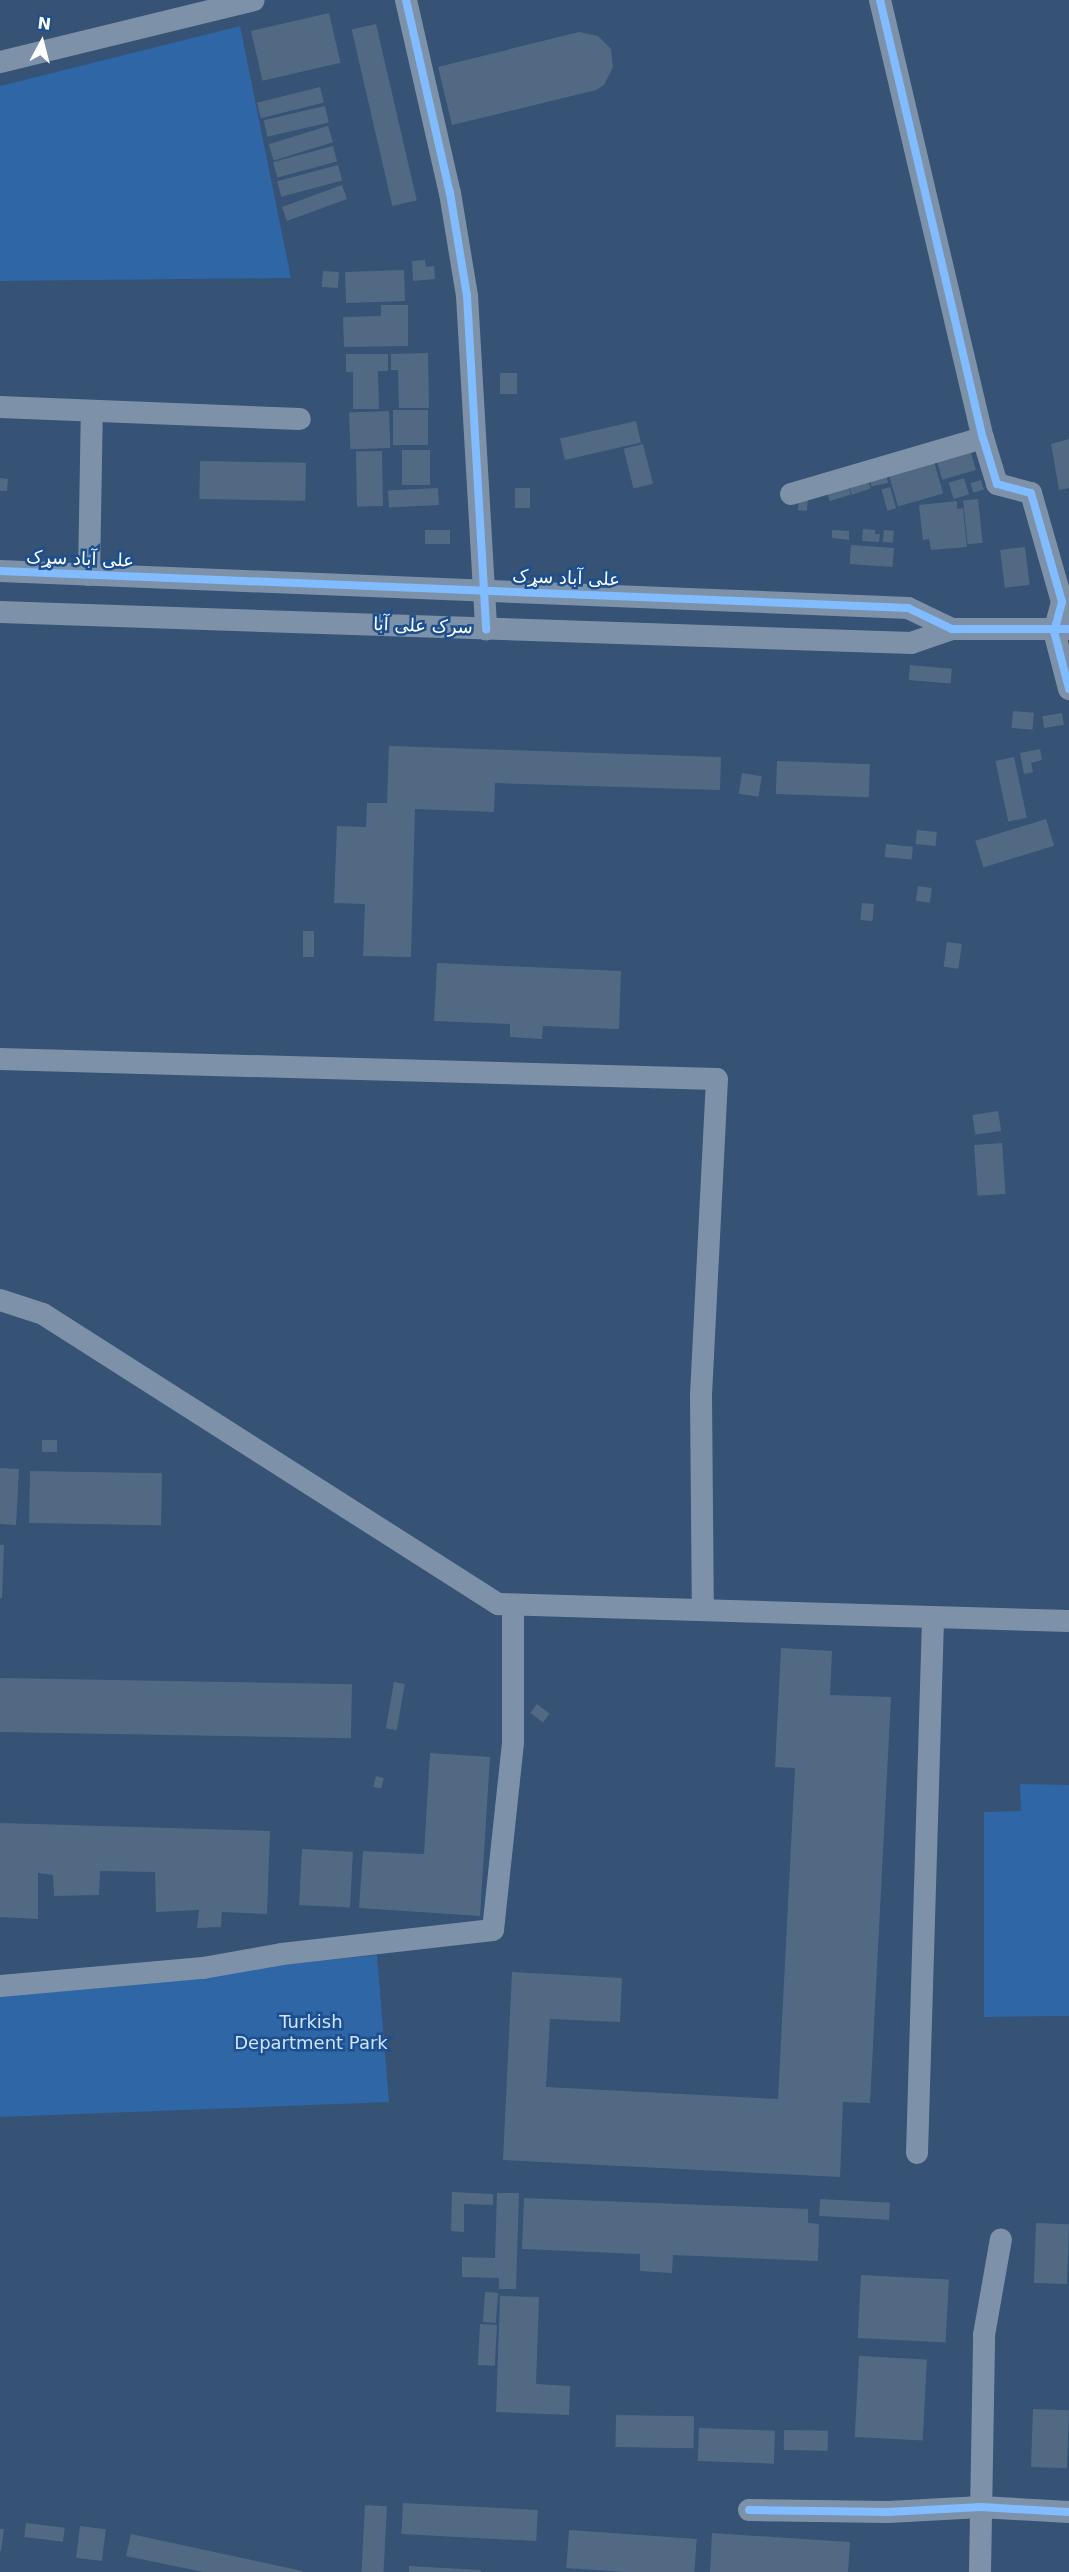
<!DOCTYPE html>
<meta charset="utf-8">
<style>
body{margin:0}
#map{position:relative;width:1069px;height:2572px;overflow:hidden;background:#365274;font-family:"DejaVu Sans",Vazirmatn,sans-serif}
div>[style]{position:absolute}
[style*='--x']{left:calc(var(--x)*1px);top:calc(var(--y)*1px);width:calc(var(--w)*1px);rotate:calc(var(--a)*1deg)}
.green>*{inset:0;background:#2f66a5}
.building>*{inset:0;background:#526984;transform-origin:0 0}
.minor>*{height:22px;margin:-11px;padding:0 11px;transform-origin:11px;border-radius:11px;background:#7d92a8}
.cycleway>*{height:8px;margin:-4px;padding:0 4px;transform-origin:4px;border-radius:4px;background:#80bcff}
span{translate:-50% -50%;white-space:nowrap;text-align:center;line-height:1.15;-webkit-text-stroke:5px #1b4f8f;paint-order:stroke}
.street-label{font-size:18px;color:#fff}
.park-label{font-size:18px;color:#cfe3fa}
.north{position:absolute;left:12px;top:12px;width:60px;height:60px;-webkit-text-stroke:4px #1b4f8f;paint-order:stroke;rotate:7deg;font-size:16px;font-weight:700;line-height:24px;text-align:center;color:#fff}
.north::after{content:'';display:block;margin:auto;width:21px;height:27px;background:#fff;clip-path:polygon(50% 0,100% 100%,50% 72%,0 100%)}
</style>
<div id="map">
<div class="green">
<i style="clip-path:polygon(240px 26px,291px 278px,0 281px,0 86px)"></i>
<i style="clip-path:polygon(1020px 1784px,1069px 1785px,1069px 2016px,984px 2017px,984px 1812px,1021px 1811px)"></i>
<i style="clip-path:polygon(377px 1955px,389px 2102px,0 2117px,0 1993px)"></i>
</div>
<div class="building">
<i style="left:329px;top:13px;width:51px;height:80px;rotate:77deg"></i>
<i style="left:376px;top:24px;width:181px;height:25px;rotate:77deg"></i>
<i style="clip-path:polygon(579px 32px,598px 36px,611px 49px,613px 67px,604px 85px,596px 90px,452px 125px,438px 67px)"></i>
<i style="left:320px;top:87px;width:16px;height:65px;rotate:76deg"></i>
<i style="left:325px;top:106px;width:17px;height:63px;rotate:77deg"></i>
<i style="left:328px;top:126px;width:17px;height:62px;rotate:73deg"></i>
<i style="left:333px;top:146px;width:16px;height:62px;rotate:75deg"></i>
<i style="left:338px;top:165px;width:16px;height:63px;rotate:75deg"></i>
<i style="left:342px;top:185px;width:15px;height:64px;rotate:70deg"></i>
<i style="clip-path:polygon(425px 260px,426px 267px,434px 266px,435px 279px,413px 281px,412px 261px)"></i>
<i style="left:404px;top:270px;width:31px;height:59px;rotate:88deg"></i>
<i style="left:323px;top:271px;width:16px;height:16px;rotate:4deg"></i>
<i style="clip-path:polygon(381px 305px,408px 305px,408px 346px,344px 347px,343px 317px,381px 316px)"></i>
<i style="clip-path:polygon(428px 353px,429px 408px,399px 408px,398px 370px,391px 370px,391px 354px)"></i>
<i style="clip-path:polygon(346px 354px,388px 354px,388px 371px,378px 371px,379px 409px,353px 409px,353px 372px,346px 372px)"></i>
<i style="left:500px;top:373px;width:17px;height:21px"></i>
<i style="left:393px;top:410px;width:35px;height:35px"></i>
<i style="left:389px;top:411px;width:37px;height:40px;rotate:88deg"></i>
<i style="left:636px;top:421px;width:22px;height:78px;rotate:77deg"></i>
<i style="clip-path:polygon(1069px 439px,1069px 488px,1059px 490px,1051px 444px)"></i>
<i style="left:643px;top:444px;width:41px;height:20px;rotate:76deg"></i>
<i style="left:969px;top:446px;width:25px;height:35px;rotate:74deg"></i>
<i style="left:402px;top:450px;width:28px;height:35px"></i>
<i style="left:382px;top:451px;width:55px;height:26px;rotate:89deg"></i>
<i style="left:933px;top:458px;width:37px;height:47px;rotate:74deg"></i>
<i style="left:200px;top:461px;width:106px;height:38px;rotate:1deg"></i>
<i style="left:886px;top:474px;width:9px;height:17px;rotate:77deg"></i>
<i style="clip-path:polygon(0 478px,8px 479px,7px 491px,0 491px)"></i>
<i style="left:964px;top:478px;width:17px;height:16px;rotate:73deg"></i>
<i style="left:868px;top:480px;width:9px;height:20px;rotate:72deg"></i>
<i style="left:981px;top:480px;width:10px;height:11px;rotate:73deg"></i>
<i style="left:848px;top:486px;width:9px;height:22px;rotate:72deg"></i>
<i style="left:890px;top:487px;width:22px;height:9px;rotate:74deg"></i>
<i style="left:438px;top:488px;width:17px;height:50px;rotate:87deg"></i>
<i style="left:530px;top:488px;width:20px;height:15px;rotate:90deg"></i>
<i style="left:799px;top:499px;width:9px;height:11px;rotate:6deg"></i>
<i style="left:978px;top:499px;width:44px;height:15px;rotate:84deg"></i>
<i style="clip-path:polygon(957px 501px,957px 509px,963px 508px,967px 547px,931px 550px,929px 539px,923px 540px,919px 505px)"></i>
<i style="clip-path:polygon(863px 529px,875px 530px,875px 534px,880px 534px,879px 542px,862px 541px)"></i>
<i style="left:425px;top:530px;width:25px;height:14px"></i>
<i style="clip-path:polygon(832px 530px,849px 531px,849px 540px,832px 538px)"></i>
<i style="left:884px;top:530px;width:10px;height:12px;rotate:6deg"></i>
<i style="left:851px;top:545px;width:43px;height:19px;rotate:4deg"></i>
<i style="left:1025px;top:547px;width:38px;height:25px;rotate:83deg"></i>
<i style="left:910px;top:665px;width:42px;height:15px;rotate:5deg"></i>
<i style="left:1013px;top:711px;width:21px;height:17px;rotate:5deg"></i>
<i style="left:1062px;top:713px;width:12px;height:20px;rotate:81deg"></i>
<i style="clip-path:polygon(389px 746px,721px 757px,720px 790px,495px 783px,494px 812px,415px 809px,411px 957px,363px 956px,365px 904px,334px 903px,337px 826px,366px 827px,367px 803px,387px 803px)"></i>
<i style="clip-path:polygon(1040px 749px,1042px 760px,1031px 763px,1033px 772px,1024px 774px,1020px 753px)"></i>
<i style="left:1014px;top:757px;width:62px;height:19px;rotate:78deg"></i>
<i style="left:777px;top:761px;width:93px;height:33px;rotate:2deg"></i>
<i style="left:742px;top:773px;width:20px;height:21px;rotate:9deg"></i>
<i style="left:1046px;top:819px;width:28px;height:74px;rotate:73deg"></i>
<i style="left:917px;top:830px;width:20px;height:14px;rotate:6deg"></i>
<i style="left:886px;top:844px;width:27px;height:13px;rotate:6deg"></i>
<i style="left:918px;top:886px;width:14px;height:15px;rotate:8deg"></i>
<i style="left:862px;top:903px;width:12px;height:17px;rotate:5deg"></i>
<i style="left:303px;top:931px;width:11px;height:26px"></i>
<i style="left:947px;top:942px;width:15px;height:25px;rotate:8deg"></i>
<i style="clip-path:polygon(437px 963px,621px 971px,619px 1029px,543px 1026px,542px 1039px,510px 1037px,510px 1024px,434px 1021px)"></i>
<i style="left:998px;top:1111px;width:20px;height:26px;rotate:81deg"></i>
<i style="left:1002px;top:1143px;width:51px;height:28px;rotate:86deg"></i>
<i style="left:42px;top:1440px;width:15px;height:12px"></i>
<i style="left:0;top:1468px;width:19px;height:56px;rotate:3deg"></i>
<i style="left:30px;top:1471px;width:132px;height:52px;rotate:1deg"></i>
<i style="clip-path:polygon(0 1545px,4px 1545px,2px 1598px,0 1598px)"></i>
<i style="clip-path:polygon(781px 1648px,832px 1651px,830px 1695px,891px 1697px,870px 2103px,843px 2102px,840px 2177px,503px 2160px,512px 1972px,622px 1978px,620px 2022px,550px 2019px,546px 2087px,778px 2099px,795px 1768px,775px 1767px)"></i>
<i style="left:0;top:1678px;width:352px;height:54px;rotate:1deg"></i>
<i style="left:394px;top:1682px;width:11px;height:47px;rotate:10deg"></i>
<i style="left:537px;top:1704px;width:16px;height:11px;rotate:38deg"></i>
<i style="clip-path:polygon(430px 1753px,490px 1757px,480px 1916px,359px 1908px,363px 1851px,424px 1854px)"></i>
<i style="left:376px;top:1776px;width:8px;height:11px;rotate:14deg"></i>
<i style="clip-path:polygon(0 1823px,270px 1831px,267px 1914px,222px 1912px,221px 1927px,197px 1928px,199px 1910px,156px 1912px,155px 1872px,100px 1871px,99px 1895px,54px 1896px,53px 1875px,38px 1873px,38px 1919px,0 1917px)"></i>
<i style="left:302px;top:1849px;width:51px;height:56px;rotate:3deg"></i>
<i style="clip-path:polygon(452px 2192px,493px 2194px,493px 2205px,464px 2204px,464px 2232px,451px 2231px)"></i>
<i style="clip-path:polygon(497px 2193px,519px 2193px,516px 2289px,499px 2289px,499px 2278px,462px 2277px,462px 2257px,495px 2258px)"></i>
<i style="clip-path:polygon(524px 2198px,808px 2209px,808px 2223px,819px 2224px,818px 2261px,673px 2255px,672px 2273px,640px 2271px,640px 2254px,522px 2249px)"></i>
<i style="left:820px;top:2199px;width:70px;height:17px;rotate:3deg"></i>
<i style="left:1036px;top:2223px;width:33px;height:60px;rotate:2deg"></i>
<i style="left:861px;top:2275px;width:88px;height:63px;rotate:3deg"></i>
<i style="left:485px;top:2292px;width:13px;height:30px;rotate:4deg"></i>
<i style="clip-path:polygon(500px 2296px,539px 2297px,536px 2384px,570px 2386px,569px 2415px,496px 2412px)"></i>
<i style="left:480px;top:2324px;width:17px;height:41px;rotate:3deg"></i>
<i style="left:859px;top:2356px;width:68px;height:81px;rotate:3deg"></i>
<i style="left:1033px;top:2409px;width:36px;height:58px;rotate:2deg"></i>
<i style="left:616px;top:2415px;width:78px;height:32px;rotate:1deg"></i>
<i style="left:699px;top:2428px;width:76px;height:33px;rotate:2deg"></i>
<i style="left:784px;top:2430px;width:44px;height:20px;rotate:1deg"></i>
<i style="left:403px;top:2503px;width:135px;height:31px;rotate:3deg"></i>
<i style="left:365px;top:2505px;width:22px;height:67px;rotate:3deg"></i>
<i style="left:26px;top:2523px;width:39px;height:14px;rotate:7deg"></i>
<i style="left:80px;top:2526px;width:26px;height:32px;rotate:7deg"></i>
<i style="clip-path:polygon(0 2529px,4px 2529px,1px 2551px,0 2551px)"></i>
<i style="left:569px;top:2530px;width:128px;height:38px;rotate:4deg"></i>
<i style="clip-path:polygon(712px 2533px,850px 2542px,848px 2572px,710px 2572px)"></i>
<i style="clip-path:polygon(131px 2534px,302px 2571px,302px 2572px,203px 2572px,126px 2556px)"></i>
<i style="clip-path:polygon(409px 2566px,481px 2570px,481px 2572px,409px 2572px)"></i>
</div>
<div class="minor">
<i style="--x:406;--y:0;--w:198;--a:77.2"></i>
<i style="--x:450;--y:193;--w:104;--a:80.6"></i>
<i style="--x:467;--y:296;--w:334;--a:86.7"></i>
<i style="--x:880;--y:0;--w:450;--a:76.8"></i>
<i style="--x:983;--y:438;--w:48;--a:73.1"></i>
<i style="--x:997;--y:484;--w:35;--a:15"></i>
<i style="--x:1031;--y:493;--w:113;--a:74.1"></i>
<i style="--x:1062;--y:602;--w:30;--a:105"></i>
<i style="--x:1054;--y:631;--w:60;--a:75.5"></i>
<i style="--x:0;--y:62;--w:261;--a:-13.7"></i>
<i style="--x:0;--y:407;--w:300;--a:2.3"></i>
<i style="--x:791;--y:494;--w:200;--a:-16.3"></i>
<i style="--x:0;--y:571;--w:909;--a:2.33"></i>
<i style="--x:908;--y:608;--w:49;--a:25.5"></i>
<i style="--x:952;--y:629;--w:117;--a:0"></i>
<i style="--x:89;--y:575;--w:164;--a:-89"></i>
<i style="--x:0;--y:612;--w:912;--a:1.95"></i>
<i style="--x:911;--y:643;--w:43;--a:-18.9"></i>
<i style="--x:0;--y:1059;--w:717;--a:1.6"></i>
<i style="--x:717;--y:1079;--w:318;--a:92.9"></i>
<i style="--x:701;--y:1397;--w:213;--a:89.5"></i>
<i style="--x:0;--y:1300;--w:45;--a:18"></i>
<i style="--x:43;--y:1314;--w:540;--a:32.51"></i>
<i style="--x:498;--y:1604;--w:571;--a:1.71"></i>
<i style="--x:0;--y:1986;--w:204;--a:-5.1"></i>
<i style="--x:203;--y:1968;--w:80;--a:-10"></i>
<i style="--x:282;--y:1954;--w:212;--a:-6.5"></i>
<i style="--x:493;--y:1930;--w:189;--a:-83.9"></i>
<i style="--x:513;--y:1742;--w:136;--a:-90"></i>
<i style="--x:917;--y:2153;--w:534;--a:-88.28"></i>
<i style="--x:749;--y:2510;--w:139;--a:0.8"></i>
<i style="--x:888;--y:2512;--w:93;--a:-3.1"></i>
<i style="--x:981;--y:2507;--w:88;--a:3.3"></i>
<i style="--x:980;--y:2572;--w:237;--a:-89"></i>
<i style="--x:984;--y:2335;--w:97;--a:-80"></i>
</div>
<div class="cycleway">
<i style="--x:406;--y:0;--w:198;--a:77.2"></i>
<i style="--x:450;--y:193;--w:104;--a:80.6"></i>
<i style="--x:467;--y:296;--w:334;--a:86.7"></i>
<i style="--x:880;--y:0;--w:450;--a:76.8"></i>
<i style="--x:983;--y:438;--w:48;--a:73.1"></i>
<i style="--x:997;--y:484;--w:35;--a:15"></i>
<i style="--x:1031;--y:493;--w:113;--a:74.1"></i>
<i style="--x:1062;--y:602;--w:30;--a:105"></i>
<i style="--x:1054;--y:631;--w:60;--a:75.5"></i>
<i style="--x:0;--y:571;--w:909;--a:2.33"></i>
<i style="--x:908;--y:608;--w:49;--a:25.5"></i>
<i style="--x:952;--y:629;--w:117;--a:0"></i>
<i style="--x:749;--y:2510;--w:139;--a:0.8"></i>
<i style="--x:888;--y:2512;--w:93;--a:-3.1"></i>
<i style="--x:981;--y:2507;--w:88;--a:3.3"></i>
</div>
<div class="street-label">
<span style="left:80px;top:559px;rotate:2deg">علی آباد سړک</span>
<span style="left:566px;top:578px;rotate:2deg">علی آباد سړک</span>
<span style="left:423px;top:626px;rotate:2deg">سرک علی آبا</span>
</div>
<div class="park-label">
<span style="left:311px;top:2033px">Turkish<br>Department Park</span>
</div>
<div class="north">N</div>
</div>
